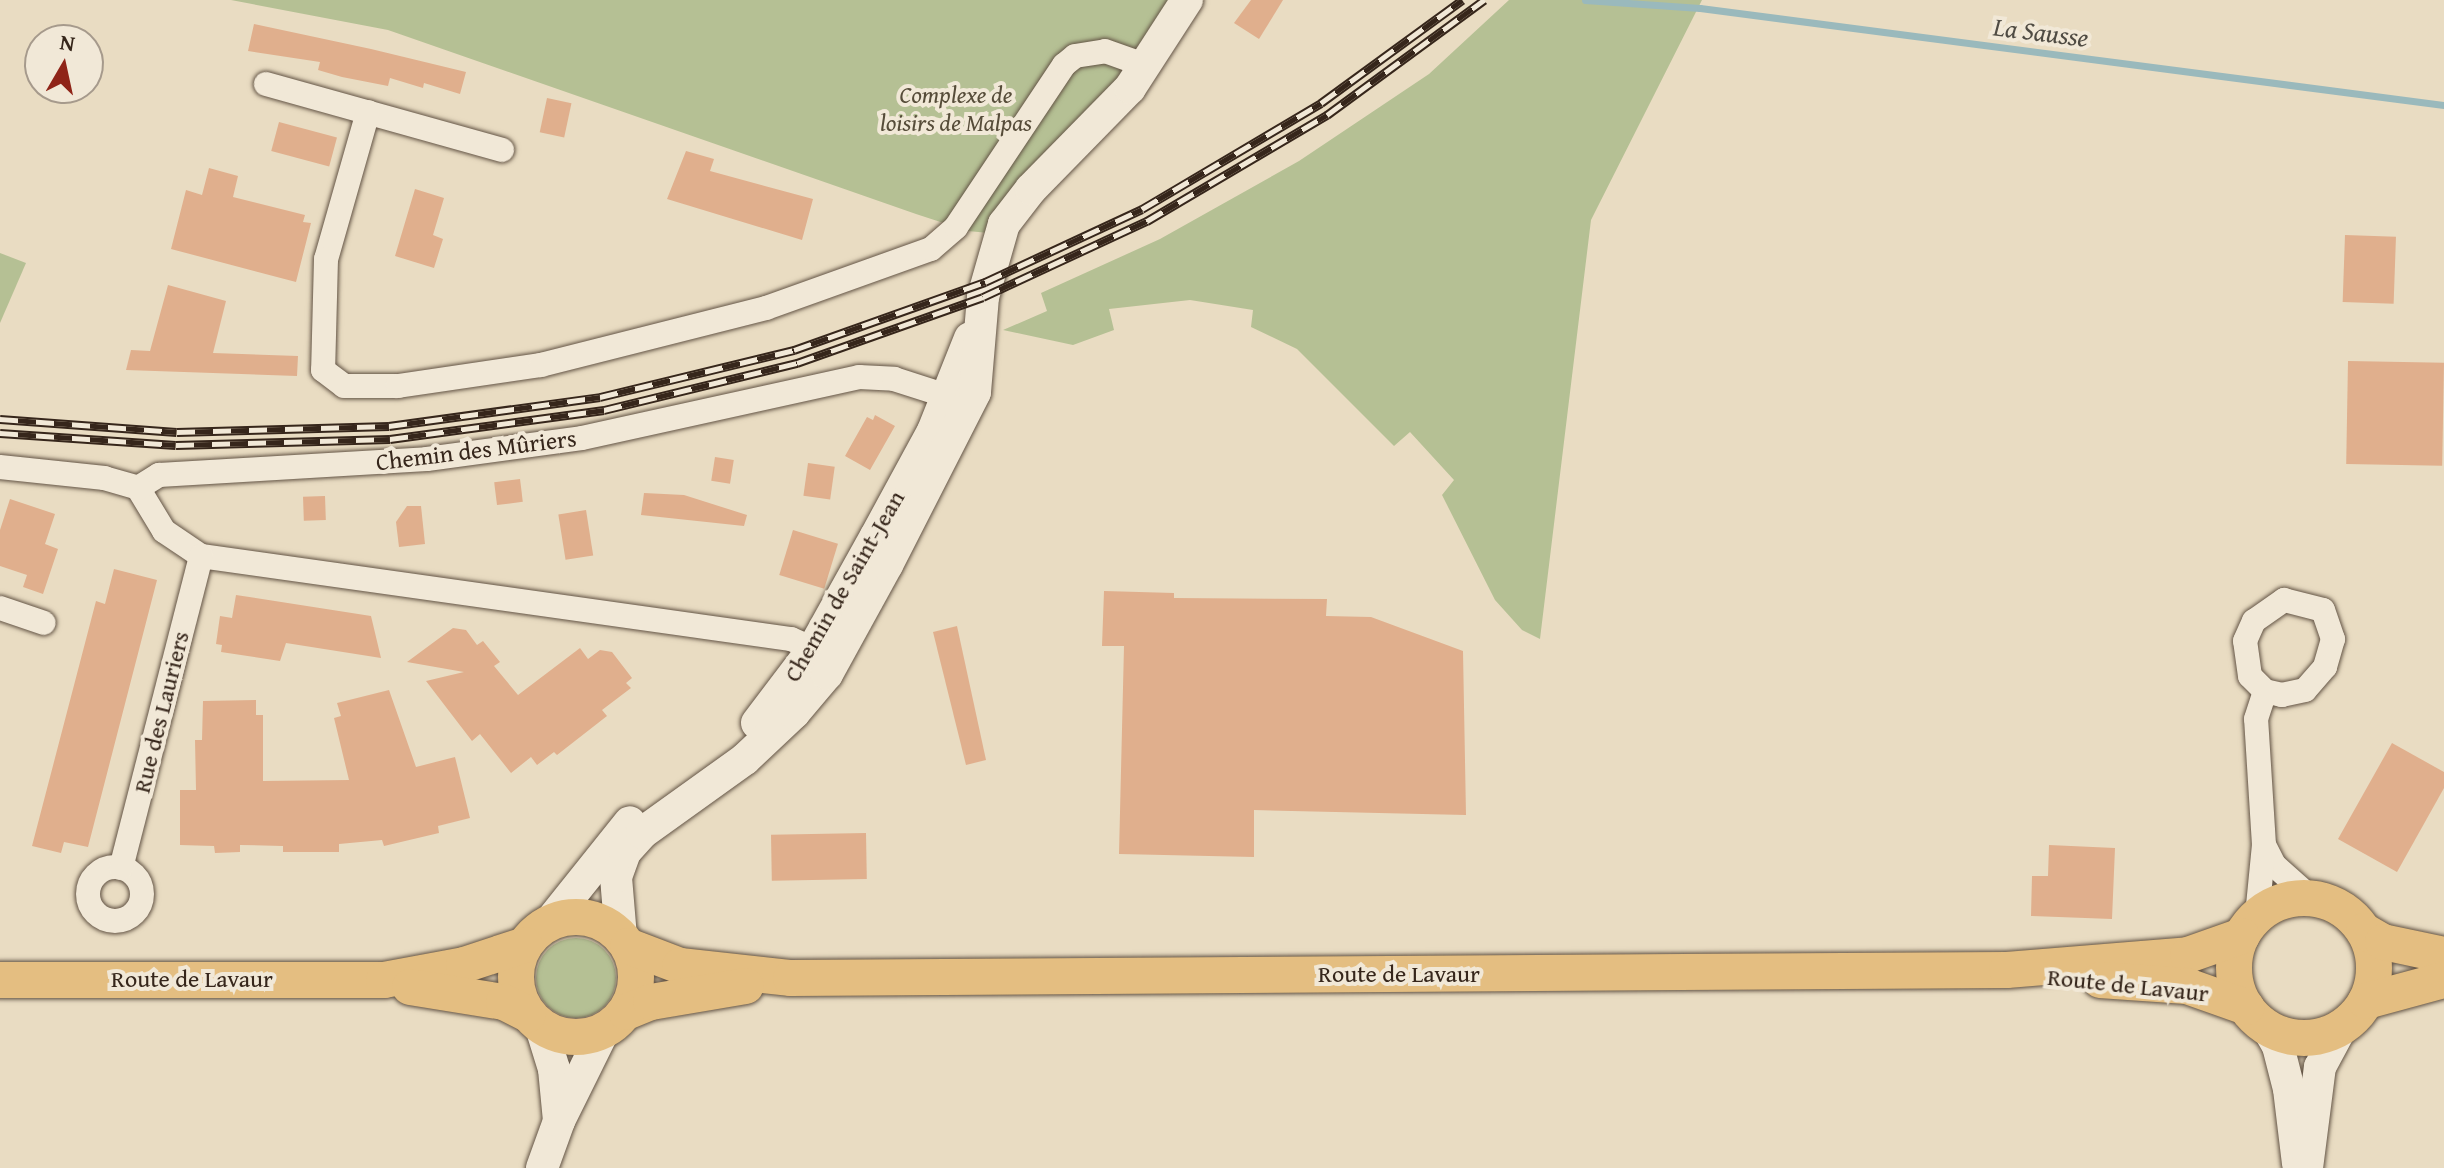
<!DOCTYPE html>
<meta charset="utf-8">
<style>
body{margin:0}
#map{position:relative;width:2444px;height:1168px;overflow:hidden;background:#e9dcc2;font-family:"Gentium Book Plus",serif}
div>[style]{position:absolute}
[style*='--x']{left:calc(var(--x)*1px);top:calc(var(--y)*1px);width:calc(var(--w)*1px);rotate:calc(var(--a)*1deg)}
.green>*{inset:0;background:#b5c094}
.round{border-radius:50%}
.stream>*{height:7px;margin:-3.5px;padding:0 3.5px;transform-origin:3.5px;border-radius:3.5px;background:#9ab9bc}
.building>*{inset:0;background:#e0af8d;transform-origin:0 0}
.roads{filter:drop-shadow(0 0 2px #635445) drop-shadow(0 0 2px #635445)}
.street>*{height:24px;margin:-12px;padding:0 12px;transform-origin:12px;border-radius:12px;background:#f1e8d7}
.street>.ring{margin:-12px;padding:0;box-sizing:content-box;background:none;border:24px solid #f1e8d7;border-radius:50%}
.secondary>*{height:32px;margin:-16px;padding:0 16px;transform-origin:16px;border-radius:16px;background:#f1e8d7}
.primary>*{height:36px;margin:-18px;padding:0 18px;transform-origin:18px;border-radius:18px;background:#e4be81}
.primary>.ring{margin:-18px;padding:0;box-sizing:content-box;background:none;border:36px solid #e4be81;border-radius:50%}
.rail>*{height:9px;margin-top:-4.5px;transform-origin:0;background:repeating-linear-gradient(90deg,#f1e8d7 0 18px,#36261b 0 36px);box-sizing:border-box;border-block:2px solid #36261b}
span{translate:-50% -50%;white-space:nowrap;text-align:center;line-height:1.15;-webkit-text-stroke:8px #f1e8d7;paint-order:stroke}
.park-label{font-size:24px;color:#564c39;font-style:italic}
.street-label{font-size:24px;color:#36261b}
.water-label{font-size:26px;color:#4f4b43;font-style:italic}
.north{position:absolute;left:24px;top:24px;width:80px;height:80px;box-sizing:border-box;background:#f1e8d7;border:2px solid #a69a8c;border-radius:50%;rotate:9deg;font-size:22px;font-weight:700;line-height:32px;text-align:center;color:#36261b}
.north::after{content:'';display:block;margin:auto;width:28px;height:36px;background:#8f2418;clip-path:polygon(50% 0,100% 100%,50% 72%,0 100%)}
</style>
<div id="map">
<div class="green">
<i style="clip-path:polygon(231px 0,1187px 0,999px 234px,968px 231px,916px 214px,388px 30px)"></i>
<i style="clip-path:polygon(1509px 0,1702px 0,1591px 220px,1540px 639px,1522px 630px,1495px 600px,1442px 495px,1454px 480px,1410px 432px,1394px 446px,1297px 349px,1251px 327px,1253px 310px,1190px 300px,1109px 309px,1114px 330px,1073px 345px,1003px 330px,1047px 311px,1041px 293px,1160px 239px,1299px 161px,1429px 74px)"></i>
<i style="clip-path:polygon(0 253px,26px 263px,0 323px)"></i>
<i class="round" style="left:536px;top:938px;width:80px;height:80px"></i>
</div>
<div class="stream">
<i style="--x:1585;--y:0;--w:115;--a:4"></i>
<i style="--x:1700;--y:8;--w:750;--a:7.43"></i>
</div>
<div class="building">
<i style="clip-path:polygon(1251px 0,1283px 0,1259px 39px,1234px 23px)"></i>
<i style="clip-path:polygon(254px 24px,371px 49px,466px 72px,460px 94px,424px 83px,423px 88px,390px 78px,388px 86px,342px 77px,318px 70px,320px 62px,248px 51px)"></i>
<i style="left:547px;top:98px;width:25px;height:35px;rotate:12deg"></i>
<i style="left:279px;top:122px;width:60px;height:30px;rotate:15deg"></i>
<i style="clip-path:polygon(686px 151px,714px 159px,710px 171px,813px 199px,802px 240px,667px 199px)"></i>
<i style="clip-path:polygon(209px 168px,238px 176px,233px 197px,305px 215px,303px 222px,311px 223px,296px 282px,171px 249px,186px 190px,202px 195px)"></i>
<i style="clip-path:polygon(415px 189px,444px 198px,433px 235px,443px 239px,434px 268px,395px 256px)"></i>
<i style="left:2345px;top:235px;width:51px;height:67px;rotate:2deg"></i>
<i style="clip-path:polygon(168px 285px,226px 301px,213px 353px,298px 356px,297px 376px,126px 370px,131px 350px,150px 351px)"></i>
<i style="left:2348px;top:361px;width:96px;height:103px;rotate:1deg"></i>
<i style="clip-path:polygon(875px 415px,895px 426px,870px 470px,845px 456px,867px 417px,873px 420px)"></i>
<i style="left:715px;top:457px;width:19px;height:24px;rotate:9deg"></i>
<i style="left:808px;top:463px;width:27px;height:33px;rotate:8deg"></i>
<i style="left:520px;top:479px;width:23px;height:26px;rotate:83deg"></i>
<i style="clip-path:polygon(644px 493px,684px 495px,747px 515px,744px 526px,641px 515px)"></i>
<i style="left:325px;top:496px;width:24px;height:22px;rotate:88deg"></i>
<i style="clip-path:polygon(10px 499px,55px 514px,45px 544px,58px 549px,43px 594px,23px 587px,27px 575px,0 566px,0 530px)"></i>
<i style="clip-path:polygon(407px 506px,421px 506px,425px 544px,399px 547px,396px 522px)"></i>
<i style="left:586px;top:510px;width:46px;height:28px;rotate:81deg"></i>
<i style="left:793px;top:530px;width:47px;height:47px;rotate:17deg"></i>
<i style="clip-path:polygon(114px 569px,157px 580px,88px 847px,64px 842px,61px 853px,32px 846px,96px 601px,105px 604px)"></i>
<i style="clip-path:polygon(1104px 591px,1174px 593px,1174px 598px,1327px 599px,1326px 616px,1371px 617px,1463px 651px,1466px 815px,1254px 810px,1254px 857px,1119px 854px,1124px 646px,1102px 646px)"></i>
<i style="clip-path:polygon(236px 595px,371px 616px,381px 658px,286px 643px,280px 661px,221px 652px,222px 645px,216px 644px,220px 616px,232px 618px)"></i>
<i style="clip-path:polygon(957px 626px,986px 760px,966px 765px,933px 632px)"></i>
<i style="clip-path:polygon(453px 628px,466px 630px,477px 645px,483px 641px,500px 662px,494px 666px,518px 695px,580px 648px,588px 659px,600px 650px,612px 652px,632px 678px,626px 683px,631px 688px,602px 710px,607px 716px,557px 755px,554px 752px,537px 765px,531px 757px,511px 773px,480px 734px,472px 741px,426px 681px,464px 672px,407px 662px)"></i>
<i style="clip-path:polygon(389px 690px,416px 767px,455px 757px,470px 818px,438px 826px,439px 833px,384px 846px,382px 840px,339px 844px,339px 852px,283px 852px,283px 846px,240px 845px,240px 852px,215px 853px,214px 846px,180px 845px,180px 790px,196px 790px,195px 740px,202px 740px,203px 701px,256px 700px,256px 715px,263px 715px,263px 781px,349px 780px,334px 718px,341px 716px,337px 703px)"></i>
<i style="clip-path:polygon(2392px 743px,2444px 772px,2444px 788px,2397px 872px,2338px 839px)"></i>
<i style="left:866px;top:833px;width:46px;height:95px;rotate:89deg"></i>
<i style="clip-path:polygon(2049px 845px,2115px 848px,2112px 919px,2031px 916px,2032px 876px,2048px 876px)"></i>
</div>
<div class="roads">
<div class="street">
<i style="--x:266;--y:84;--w:245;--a:15.6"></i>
<i style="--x:368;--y:112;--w:153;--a:105.9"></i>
<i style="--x:326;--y:259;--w:111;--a:91.5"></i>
<i style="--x:323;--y:370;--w:26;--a:37"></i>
<i style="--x:344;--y:386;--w:54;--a:0"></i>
<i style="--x:398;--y:386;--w:145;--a:-8.4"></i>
<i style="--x:541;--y:365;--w:232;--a:-14.2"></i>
<i style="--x:766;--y:308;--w:175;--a:-19.7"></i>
<i style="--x:931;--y:249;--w:33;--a:-41"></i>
<i style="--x:956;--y:227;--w:195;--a:-56.3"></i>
<i style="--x:1064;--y:65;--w:14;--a:-39"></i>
<i style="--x:1075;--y:56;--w:30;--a:-9"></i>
<i style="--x:1105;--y:51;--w:45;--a:19.7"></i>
<i style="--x:0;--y:467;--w:105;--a:6"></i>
<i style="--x:104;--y:478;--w:35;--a:16"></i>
<i style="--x:138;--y:488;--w:50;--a:58.8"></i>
<i style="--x:164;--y:531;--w:45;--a:34"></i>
<i style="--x:201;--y:556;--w:596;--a:8.01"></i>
<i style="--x:791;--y:639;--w:24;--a:24"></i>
<i style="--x:813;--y:649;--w:15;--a:62"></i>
<i style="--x:138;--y:488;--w:25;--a:-32"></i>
<i style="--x:159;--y:475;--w:268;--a:-3.4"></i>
<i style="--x:427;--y:459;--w:156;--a:-7.7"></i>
<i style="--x:582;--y:438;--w:284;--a:-12.4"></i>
<i style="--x:859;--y:377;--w:35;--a:3"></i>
<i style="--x:894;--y:379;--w:56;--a:17.8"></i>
<i style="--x:2284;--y:600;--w:40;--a:14.4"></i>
<i style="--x:2323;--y:610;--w:31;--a:71"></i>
<i style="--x:2333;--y:639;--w:29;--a:106"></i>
<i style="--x:2325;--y:667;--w:30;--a:131"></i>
<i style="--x:2305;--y:690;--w:24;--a:168"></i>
<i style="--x:2282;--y:695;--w:17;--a:-167"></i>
<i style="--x:2265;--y:691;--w:21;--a:-135"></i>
<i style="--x:2250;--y:676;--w:35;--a:-98"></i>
<i style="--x:2245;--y:641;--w:22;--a:-66"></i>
<i style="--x:2254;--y:621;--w:37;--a:-35"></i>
<i style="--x:0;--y:608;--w:46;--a:18.8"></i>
<i style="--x:2264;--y:845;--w:22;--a:63"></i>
<i style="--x:2274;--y:865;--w:50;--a:41.7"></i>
<i class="ring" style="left:88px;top:867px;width:30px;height:30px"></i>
<i style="--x:121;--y:868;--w:322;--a:-75.6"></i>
<i style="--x:2257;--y:916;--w:71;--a:-84.4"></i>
<i style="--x:2264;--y:845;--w:126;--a:-93.6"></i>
<i style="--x:2256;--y:719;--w:29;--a:-72"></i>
</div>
<div class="secondary">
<i style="--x:757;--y:723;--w:93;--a:-52.9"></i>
<i style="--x:813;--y:649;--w:129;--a:-60.9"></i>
<i style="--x:876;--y:536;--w:119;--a:-61.5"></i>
<i style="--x:933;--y:431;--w:100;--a:-68.3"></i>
<i style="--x:549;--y:923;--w:129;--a:-51.3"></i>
<i style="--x:621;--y:937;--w:60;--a:-94.8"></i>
<i style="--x:616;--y:877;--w:27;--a:-70"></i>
<i style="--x:625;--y:852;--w:25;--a:-48"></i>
<i style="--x:642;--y:833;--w:127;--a:-35.7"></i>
<i style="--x:745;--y:759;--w:67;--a:-43.2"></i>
<i style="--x:794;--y:713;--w:51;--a:-49.8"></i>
<i style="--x:827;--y:674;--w:124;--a:-61.2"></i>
<i style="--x:887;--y:565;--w:194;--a:-63"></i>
<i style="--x:975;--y:392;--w:95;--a:-85.2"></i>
<i style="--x:983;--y:297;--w:76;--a:-74"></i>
<i style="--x:1004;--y:224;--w:44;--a:-52.4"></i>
<i style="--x:1031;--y:189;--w:141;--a:-45.6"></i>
<i style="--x:1130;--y:88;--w:105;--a:-57.1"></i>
<i style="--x:541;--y:1027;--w:44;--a:72.8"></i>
<i style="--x:554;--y:1069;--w:52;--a:84.5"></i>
<i style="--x:2267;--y:1027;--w:22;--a:60"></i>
<i style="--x:2278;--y:1046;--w:44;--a:75.7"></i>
<i style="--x:2289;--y:1089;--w:75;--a:83.1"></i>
<i style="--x:542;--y:1168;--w:50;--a:-70.1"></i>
<i style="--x:559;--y:1121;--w:99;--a:-63.7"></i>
<i style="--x:2307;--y:1168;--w:102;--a:-82.7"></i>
<i style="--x:2320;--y:1067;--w:44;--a:-61.7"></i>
</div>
<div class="primary">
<i class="ring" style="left:2234px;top:898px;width:104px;height:104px"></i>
<i class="ring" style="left:516px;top:917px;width:84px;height:84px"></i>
<i style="--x:2364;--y:931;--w:22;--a:30"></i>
<i style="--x:2383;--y:942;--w:62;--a:12"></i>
<i style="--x:628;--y:946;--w:56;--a:21"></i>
<i style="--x:680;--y:966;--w:112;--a:6.2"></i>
<i style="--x:791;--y:978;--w:1216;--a:-0.38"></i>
<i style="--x:2007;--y:970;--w:182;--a:-4.7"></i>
<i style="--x:2188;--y:955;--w:57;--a:-19.4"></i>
<i style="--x:0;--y:980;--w:384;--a:0"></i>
<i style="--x:384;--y:980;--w:81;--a:-10.6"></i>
<i style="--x:464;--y:965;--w:64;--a:-18.2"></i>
<i style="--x:2100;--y:980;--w:87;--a:3.9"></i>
<i style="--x:2187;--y:986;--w:63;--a:19.6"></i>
<i style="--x:410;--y:987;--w:95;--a:9.1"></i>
<i style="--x:504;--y:1002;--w:27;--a:27"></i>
<i style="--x:2366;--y:1001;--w:81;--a:-15.1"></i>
<i style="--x:626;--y:1012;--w:27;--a:-22"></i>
<i style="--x:651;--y:1002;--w:96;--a:-9.6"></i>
</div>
</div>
<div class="rail">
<i style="--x:0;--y:419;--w:177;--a:4.2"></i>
<i style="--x:177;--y:432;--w:212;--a:-1.6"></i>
<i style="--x:389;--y:426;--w:213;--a:-7.8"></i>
<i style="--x:600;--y:397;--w:200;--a:-13.6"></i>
<i style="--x:794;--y:350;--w:203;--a:-19.6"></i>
<i style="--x:985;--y:282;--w:173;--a:-24.9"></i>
<i style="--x:1142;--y:209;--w:208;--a:-30.6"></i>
<i style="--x:1321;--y:103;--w:175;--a:-36.1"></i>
<i style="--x:0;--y:433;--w:176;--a:3.9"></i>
<i style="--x:176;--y:445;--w:214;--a:-1.6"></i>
<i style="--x:390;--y:439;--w:216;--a:-7.7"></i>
<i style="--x:604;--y:410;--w:199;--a:-13.7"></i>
<i style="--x:797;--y:363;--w:197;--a:-19.5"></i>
<i style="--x:983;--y:297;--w:181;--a:-24.9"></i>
<i style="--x:1147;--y:221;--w:209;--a:-30.5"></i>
<i style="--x:1327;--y:115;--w:195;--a:-36.2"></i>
</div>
<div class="park-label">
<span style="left:956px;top:109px">Complexe de<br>loisirs de Malpas</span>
</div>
<div class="street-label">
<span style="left:476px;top:450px;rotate:-7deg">Chemin des Mûriers</span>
<span style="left:844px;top:586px;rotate:-60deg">Chemin de Saint-Jean</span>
<span style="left:161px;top:712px;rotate:-76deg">Rue des Lauriers</span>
<span style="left:1399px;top:974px">Route de Lavaur</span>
<span style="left:192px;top:979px">Route de Lavaur</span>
<span style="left:2128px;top:985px;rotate:6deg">Route de Lavaur</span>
</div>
<div class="water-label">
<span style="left:2041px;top:32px;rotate:7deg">La Sausse</span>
</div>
<div class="north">N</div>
</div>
